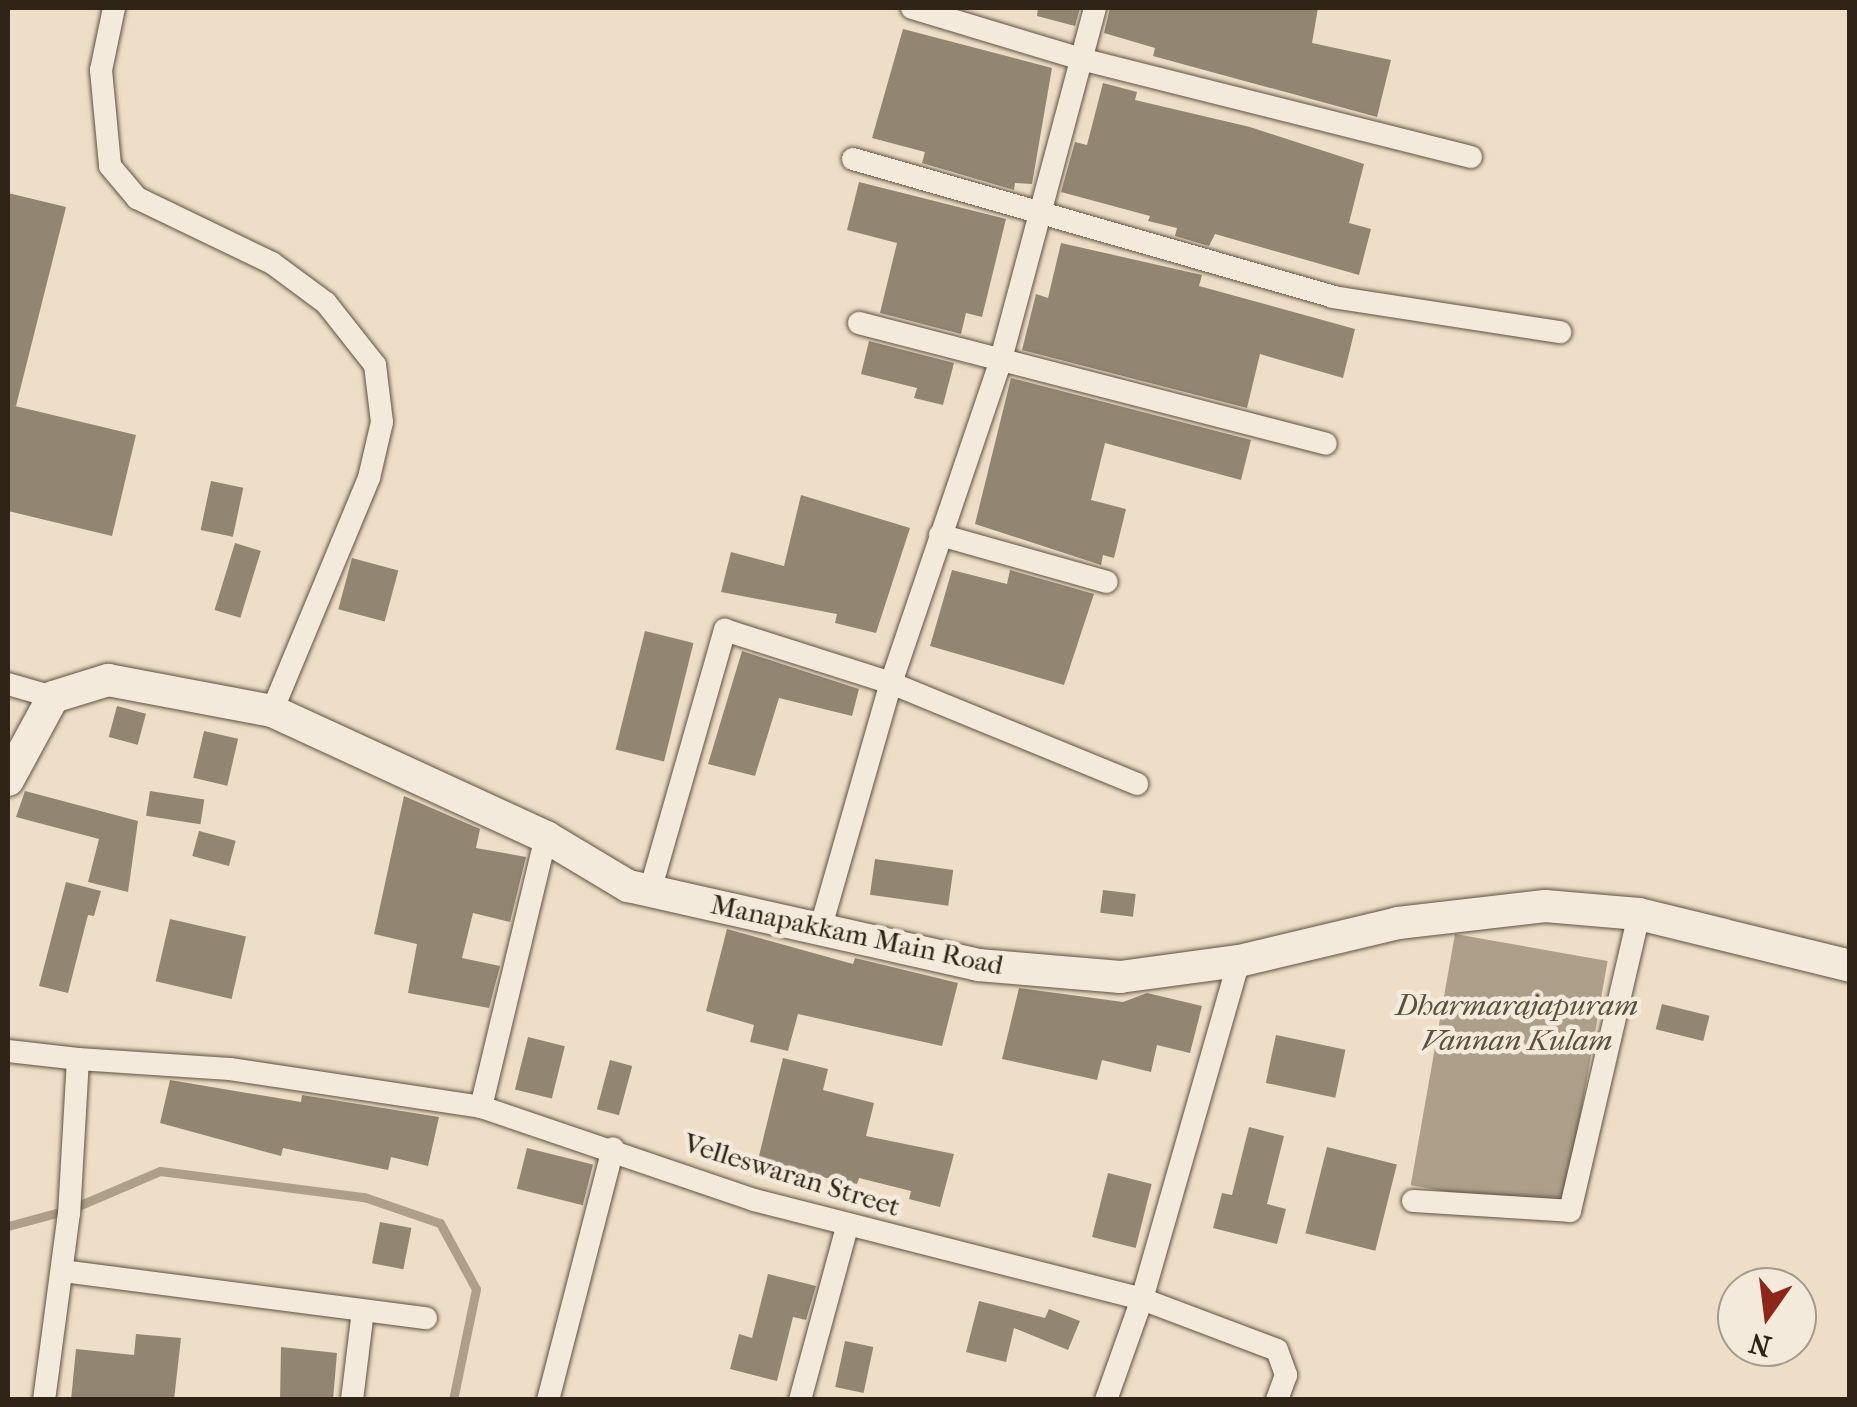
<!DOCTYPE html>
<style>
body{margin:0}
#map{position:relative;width:1857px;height:1407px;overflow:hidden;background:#eedec7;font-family:"IM FELL French Canon",serif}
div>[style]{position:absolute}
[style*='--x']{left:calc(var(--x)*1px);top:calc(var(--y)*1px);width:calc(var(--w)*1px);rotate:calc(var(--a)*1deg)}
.water>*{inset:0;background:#ad9f8a;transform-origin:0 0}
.stream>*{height:9px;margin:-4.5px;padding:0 4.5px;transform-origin:4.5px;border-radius:4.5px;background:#ad9f8a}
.building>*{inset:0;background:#928572;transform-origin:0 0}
.roads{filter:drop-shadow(0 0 2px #5f5242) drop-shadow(0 0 2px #5f5242)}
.street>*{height:22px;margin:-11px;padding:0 11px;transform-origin:11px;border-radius:11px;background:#f4eadb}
.secondary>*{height:32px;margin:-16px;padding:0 16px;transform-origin:16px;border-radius:16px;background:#f4eadb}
span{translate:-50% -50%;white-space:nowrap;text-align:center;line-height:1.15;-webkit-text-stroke:9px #f4eadb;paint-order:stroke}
.street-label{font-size:28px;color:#2f2415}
.water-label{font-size:30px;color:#5b4f3e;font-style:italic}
.frame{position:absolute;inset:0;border:10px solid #2f2415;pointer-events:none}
.north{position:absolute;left:1717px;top:1267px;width:100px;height:100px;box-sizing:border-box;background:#f4eadb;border:2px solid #a59b8c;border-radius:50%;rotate:194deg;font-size:28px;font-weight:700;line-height:40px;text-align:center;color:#2f2415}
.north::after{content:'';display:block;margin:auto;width:35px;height:45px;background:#8f2418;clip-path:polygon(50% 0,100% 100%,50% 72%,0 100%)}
</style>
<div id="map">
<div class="water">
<i style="left:1455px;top:934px;width:155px;height:255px;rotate:10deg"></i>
</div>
<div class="stream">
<i style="--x:8;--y:1226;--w:65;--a:-15.1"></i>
<i style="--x:71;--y:1209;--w:97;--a:-23.1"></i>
<i style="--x:160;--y:1171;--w:206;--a:7.3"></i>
<i style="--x:364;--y:1197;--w:80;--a:18.9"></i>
<i style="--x:440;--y:1223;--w:75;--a:61.4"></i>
<i style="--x:476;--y:1289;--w:113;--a:101.7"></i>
</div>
<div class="building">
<i style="clip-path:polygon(1038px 8px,1080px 8px,1075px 26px,1037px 16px)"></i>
<i style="clip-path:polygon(1110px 8px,1318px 8px,1312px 43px,1391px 60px,1377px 117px,1153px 56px,1155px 48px,1104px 33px)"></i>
<i style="clip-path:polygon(903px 29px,1052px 68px,1032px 184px,1015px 183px,1014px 190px,922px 163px,925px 152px,872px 138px)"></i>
<i style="clip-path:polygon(1103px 83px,1137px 92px,1135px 100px,1250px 127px,1364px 164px,1349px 223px,1371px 229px,1359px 275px,1215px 234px,1209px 246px,1175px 236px,1177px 228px,1148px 221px,1150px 216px,1061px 192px,1075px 142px,1087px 145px)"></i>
<i style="clip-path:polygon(859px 182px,1006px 219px,982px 317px,966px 313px,961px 334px,880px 313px,897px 243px,847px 230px)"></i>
<i style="clip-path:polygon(8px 193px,66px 207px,16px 406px,11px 405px,136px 435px,112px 536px,8px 511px)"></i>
<i style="clip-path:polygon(1061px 243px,1202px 275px,1199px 286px,1355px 329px,1343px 378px,1260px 354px,1247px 408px,1022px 350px,1036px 294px,1048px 298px)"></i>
<i style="clip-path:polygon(869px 341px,954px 363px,943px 405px,914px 398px,917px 388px,861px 374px)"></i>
<i style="clip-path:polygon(1011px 378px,1251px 440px,1241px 480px,1105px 443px,1091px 500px,1126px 509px,1114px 558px,1103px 555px,1101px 565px,975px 524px)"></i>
<i style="left:211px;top:481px;width:33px;height:50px;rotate:12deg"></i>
<i style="clip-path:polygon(801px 495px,910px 528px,876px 633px,835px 623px,837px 614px,721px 592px,731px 552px,784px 566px)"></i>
<i style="left:235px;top:543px;width:27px;height:70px;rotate:17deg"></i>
<i style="left:352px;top:558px;width:48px;height:53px;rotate:15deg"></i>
<i style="clip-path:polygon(952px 570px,1007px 584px,1010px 570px,1094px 594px,1064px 685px,930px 646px)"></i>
<i style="left:645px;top:631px;width:50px;height:122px;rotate:14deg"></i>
<i style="clip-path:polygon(742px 651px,859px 689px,852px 716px,779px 698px,755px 776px,708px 764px)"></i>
<i style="left:117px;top:706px;width:30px;height:32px;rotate:15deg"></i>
<i style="left:204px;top:731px;width:35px;height:48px;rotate:13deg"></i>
<i style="clip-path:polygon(25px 791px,138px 821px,128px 892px,88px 882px,99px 839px,16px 817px)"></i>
<i style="left:150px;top:791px;width:55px;height:25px;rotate:9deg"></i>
<i style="clip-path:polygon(404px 796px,480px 829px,476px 848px,526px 857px,510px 922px,473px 913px,462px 958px,500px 966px,489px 1008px,408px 993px,417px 944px,374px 934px)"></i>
<i style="left:199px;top:831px;width:38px;height:26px;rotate:15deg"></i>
<i style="left:875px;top:859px;width:79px;height:36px;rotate:8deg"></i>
<i style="clip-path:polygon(66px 882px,101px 891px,94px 916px,88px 915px,68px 993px,39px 986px)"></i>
<i style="left:1103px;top:890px;width:33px;height:23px;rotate:7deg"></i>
<i style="left:170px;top:919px;width:78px;height:64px;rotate:13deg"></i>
<i style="clip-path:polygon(727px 929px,853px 964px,855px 958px,958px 983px,942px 1046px,798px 1014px,788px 1051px,750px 1042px,754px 1025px,706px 1011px)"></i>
<i style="clip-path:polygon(1019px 988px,1123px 1002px,1147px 993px,1202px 1006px,1190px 1053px,1157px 1045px,1151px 1072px,1102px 1060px,1097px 1080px,1002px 1059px)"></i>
<i style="left:1662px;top:1004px;width:49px;height:26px;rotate:14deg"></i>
<i style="left:1276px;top:1035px;width:71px;height:49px;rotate:12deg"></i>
<i style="left:528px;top:1037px;width:38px;height:54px;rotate:14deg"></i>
<i style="clip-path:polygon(783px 1058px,828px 1069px,823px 1090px,874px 1103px,866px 1136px,954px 1154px,940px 1207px,909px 1199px,911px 1191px,859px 1178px,857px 1184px,757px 1164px)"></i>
<i style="left:610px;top:1060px;width:23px;height:51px;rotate:15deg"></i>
<i style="clip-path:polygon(170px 1080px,301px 1102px,302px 1095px,439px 1117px,428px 1166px,391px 1157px,388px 1170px,283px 1148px,281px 1156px,160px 1123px)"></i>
<i style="clip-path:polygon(1249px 1127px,1284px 1136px,1267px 1204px,1286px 1209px,1277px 1244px,1213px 1228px,1222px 1193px,1232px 1195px)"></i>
<i style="left:1327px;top:1147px;width:72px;height:89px;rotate:14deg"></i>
<i style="left:527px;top:1148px;width:68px;height:42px;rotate:14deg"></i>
<i style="left:1108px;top:1173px;width:45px;height:66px;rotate:14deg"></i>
<i style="left:380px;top:1222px;width:32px;height:42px;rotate:11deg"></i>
<i style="clip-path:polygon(768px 1274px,816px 1286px,806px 1320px,793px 1317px,777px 1381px,730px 1369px,739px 1334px,752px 1338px)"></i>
<i style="clip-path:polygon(979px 1301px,1045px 1318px,1049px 1309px,1080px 1321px,1068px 1350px,1014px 1328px,1006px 1362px,966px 1352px)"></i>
<i style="clip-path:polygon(136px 1334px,181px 1338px,174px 1400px,71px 1400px,76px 1349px,134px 1355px)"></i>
<i style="left:845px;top:1341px;width:29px;height:47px;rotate:12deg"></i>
<i style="clip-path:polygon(281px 1347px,337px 1353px,333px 1400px,280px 1400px)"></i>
</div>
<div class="roads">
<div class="street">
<i style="--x:114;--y:8;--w:63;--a:101.8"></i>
<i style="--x:101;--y:70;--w:96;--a:84.6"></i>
<i style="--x:110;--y:166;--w:42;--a:49.8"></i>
<i style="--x:137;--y:198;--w:150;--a:25.7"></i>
<i style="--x:272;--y:263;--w:67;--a:36.5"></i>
<i style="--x:326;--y:303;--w:79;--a:51.7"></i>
<i style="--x:375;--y:365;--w:57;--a:83"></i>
<i style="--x:382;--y:422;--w:57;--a:103.1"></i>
<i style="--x:369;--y:478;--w:252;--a:112.6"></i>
<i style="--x:912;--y:8;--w:177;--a:16.8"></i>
<i style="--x:1081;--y:59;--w:402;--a:14.1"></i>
<i style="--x:853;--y:159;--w:499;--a:16"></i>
<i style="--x:1333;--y:297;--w:230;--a:8.8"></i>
<i style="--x:859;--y:323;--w:482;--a:14.5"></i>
<i style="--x:940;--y:535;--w:173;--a:15.7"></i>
<i style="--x:8;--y:684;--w:47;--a:16.1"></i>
<i style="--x:650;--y:891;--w:272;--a:-74"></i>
<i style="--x:725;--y:630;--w:174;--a:17.7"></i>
<i style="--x:891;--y:683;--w:266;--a:22.3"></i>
<i style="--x:820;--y:930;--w:257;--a:-74"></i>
<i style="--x:891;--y:683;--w:342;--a:-71.2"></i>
<i style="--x:1001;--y:359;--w:363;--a:-75"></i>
<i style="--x:8;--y:1051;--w:70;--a:6.5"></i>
<i style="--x:78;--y:1059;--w:154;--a:93.3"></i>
<i style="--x:69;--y:1213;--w:189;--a:97.6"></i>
<i style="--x:78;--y:1059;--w:152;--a:3.8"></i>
<i style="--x:230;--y:1069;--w:254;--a:8.6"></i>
<i style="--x:481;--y:1107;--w:288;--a:18.8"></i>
<i style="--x:754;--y:1200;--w:400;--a:14.3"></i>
<i style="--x:1142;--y:1299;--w:352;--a:-74"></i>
<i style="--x:481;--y:1107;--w:278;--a:-76.5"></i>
<i style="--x:1413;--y:1201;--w:157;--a:3.6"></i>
<i style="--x:1570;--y:1211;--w:305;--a:-76.9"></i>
<i style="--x:63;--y:1271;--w:366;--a:7.4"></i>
<i style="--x:352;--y:1400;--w:90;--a:-83"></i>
<i style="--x:548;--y:1400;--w:260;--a:-75.5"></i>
<i style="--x:800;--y:1400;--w:179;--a:-74.8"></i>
<i style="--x:1106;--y:1400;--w:107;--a:-70.4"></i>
<i style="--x:1142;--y:1299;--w:144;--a:20.7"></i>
<i style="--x:1277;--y:1350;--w:27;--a:70"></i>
<i style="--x:1286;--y:1375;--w:27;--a:110"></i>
</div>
<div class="secondary">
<i style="--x:8;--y:780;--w:94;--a:-61.5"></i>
<i style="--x:53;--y:697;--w:58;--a:-17.2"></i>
<i style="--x:108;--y:680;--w:167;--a:10.7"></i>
<i style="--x:272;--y:711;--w:302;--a:24.7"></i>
<i style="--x:546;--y:837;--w:96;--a:30.9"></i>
<i style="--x:628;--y:886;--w:359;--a:12.7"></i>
<i style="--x:978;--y:965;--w:143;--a:4.8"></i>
<i style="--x:1120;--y:977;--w:120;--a:-7.7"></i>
<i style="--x:1239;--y:961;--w:163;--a:-13.4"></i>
<i style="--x:1398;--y:923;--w:148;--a:-6.6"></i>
<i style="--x:1545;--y:906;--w:94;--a:4.9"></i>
<i style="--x:1639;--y:914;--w:217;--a:13.8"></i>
</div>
</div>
<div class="street-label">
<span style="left:857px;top:935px;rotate:12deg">Manapakkam Main Road</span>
<span style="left:792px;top:1175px;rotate:17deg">Velleswaran Street</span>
</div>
<div class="water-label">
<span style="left:1517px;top:1023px">Dharmarajapuram<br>Vannan Kulam</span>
</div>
<div class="frame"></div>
<div class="north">N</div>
</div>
